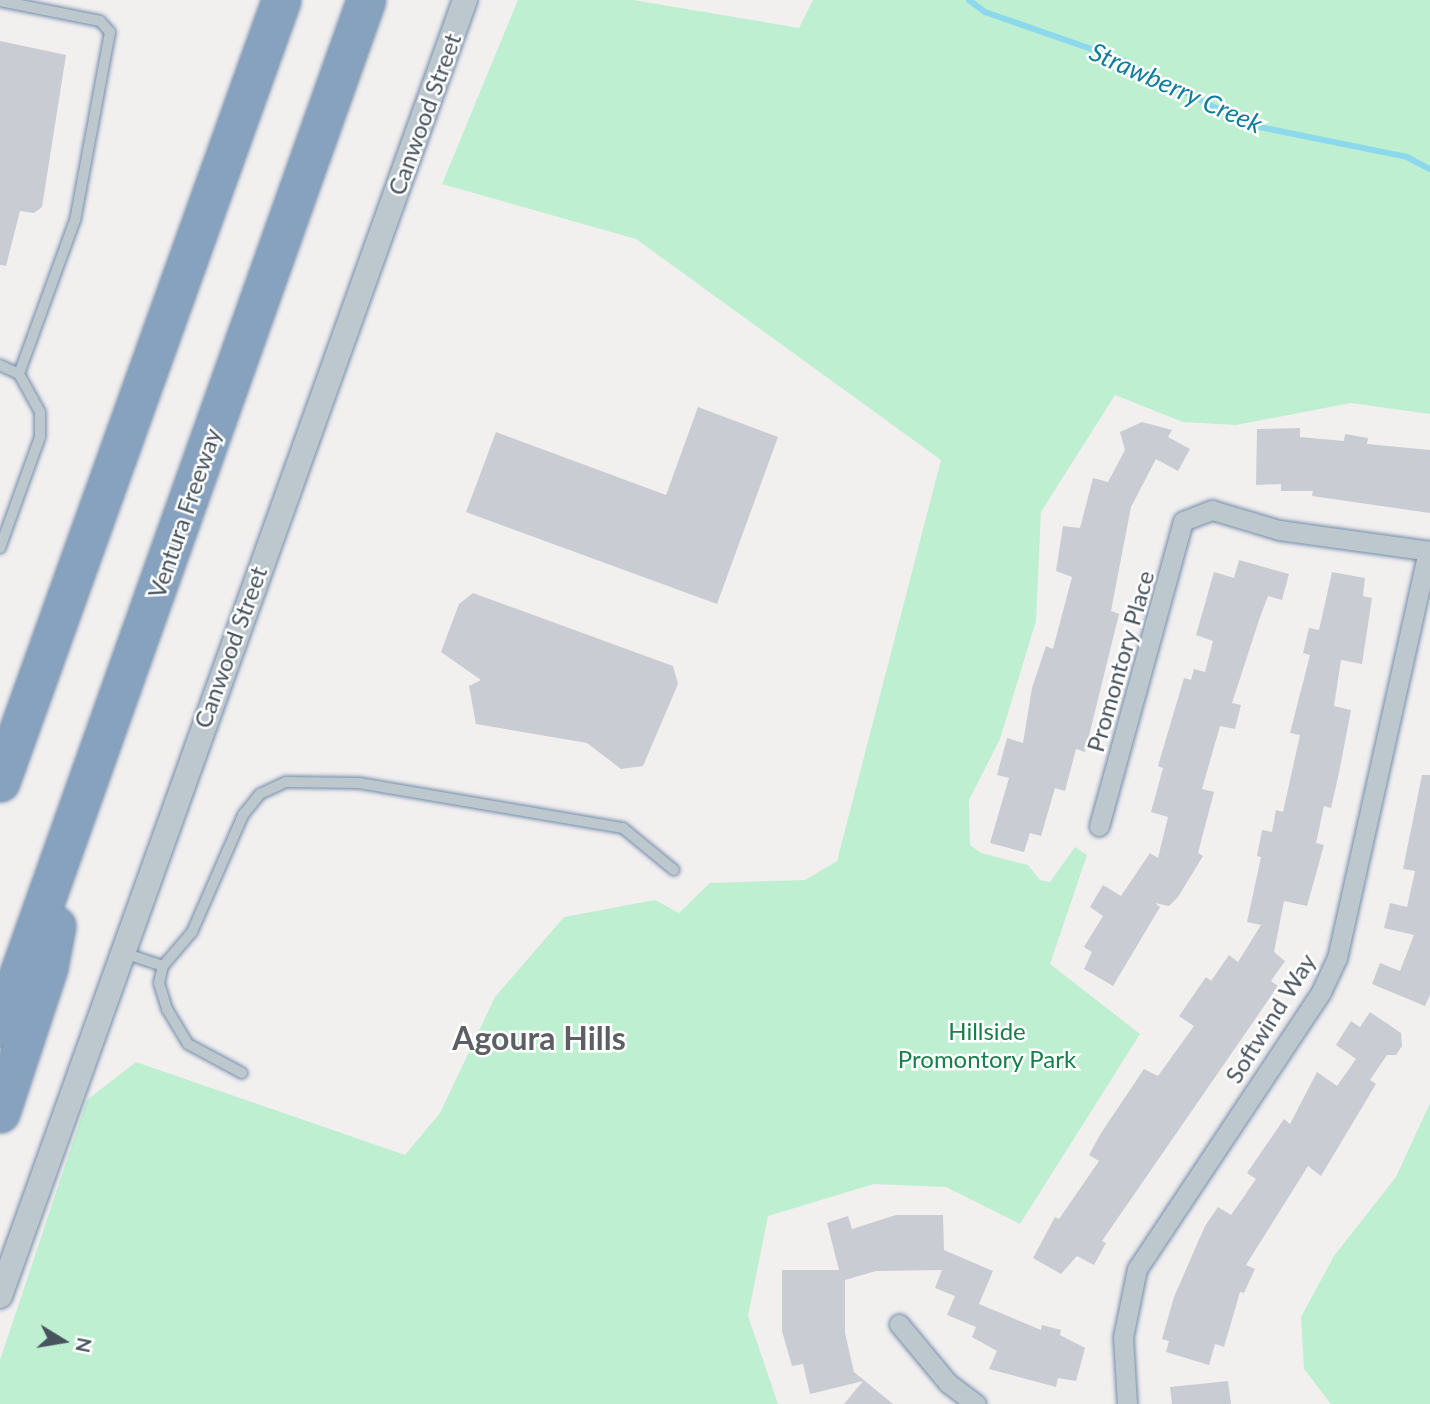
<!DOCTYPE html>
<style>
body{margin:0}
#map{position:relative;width:1430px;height:1404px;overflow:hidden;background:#f2efef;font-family:Lato,sans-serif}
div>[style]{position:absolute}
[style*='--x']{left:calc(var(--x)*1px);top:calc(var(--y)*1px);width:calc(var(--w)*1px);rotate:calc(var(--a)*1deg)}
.green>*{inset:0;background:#beefd1}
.stream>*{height:6px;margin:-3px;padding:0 3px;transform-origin:3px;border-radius:3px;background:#8cd8ec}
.building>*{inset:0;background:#c9ccd2}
.roads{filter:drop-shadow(0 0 2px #738daa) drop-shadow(0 0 2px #738daa)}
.service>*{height:10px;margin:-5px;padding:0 5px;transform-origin:5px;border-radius:5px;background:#bdc7ce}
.minor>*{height:19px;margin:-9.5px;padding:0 9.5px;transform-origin:9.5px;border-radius:9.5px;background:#bdc7ce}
.tertiary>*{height:24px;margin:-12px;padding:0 12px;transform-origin:12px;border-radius:12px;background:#bdc7ce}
.motorway>*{height:37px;margin:-18.5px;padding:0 18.5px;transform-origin:18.5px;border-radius:18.5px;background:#87a2be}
span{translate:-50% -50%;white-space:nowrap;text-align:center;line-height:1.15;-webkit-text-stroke:5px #fff;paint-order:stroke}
.street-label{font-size:24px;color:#47535d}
.park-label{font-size:24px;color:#177f4b}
.water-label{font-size:26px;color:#0d7e9c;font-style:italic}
.district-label{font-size:32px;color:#5c6064;font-weight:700}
.north{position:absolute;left:28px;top:1306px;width:70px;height:70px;-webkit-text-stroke:5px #fff;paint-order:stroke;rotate:101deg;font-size:19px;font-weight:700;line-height:28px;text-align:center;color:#47535d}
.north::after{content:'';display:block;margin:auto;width:24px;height:32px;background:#47535d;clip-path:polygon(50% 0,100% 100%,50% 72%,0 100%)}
</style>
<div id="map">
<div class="green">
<i style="clip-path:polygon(518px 0,633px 0,799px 28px,813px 0,1430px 0,1430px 414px,1351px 403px,1236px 425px,1183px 422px,1115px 395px,1041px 512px,1036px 621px,1000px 739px,969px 800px,970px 845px,981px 853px,1028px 865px,1040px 880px,1050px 882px,1075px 847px,1087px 855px,1050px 964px,1140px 1034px,1020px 1224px,946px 1187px,874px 1184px,768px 1216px,748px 1316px,778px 1404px,0 1404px,0 1360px,87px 1100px,136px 1062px,405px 1155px,440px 1113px,495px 997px,564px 917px,655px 900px,679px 913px,710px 883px,805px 880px,837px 861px,941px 460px,636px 239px,442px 184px)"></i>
<i style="clip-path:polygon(1430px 1103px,1430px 1404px,1331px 1404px,1304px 1369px,1301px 1317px,1334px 1256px,1396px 1177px)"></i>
</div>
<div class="stream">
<i style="--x:969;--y:0;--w:20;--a:37"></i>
<i style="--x:985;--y:12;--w:143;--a:19.2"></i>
<i style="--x:1120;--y:59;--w:146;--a:26.9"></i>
<i style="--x:1250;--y:125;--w:160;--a:11.5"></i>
<i style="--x:1407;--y:157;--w:26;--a:28"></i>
</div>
<div class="building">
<i style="clip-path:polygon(0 41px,66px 55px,42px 207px,34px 213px,20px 211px,6px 266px,0 265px)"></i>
<i style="clip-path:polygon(698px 407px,778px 437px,717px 604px,466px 512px,496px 432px,666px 495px)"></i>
<i style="clip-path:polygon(1142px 422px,1172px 430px,1168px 437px,1190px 449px,1178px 471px,1156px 459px,1131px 507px,1111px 611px,1119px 614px,1085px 752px,1076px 749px,1065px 791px,1055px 788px,1041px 836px,1030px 833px,1024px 852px,990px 843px,1009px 778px,997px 775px,1007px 738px,1023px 743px,1032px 688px,1046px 646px,1053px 649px,1072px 577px,1056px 571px,1063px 526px,1080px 528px,1093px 478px,1108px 482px,1125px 450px,1120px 432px)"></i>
<i style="clip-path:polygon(1300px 428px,1300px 437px,1344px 441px,1345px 434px,1368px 438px,1367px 444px,1430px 450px,1430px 513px,1312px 496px,1313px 491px,1281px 491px,1281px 484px,1256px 485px,1257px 429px)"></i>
<i style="clip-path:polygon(1239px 560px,1289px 574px,1282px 600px,1268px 596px,1260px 617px,1232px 703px,1241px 705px,1235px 729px,1220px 726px,1202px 789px,1214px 792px,1198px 853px,1203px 856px,1178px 897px,1169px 906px,1155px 903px,1160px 907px,1113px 986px,1084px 969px,1092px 952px,1084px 947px,1103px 916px,1090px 907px,1103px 885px,1121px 896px,1150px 853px,1158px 858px,1168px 817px,1151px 812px,1163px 768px,1158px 766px,1184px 678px,1191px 680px,1194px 669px,1205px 672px,1213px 641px,1196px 635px,1214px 572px,1234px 578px)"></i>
<i style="clip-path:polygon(1332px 572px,1365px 578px,1363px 596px,1372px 598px,1362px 664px,1341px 660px,1334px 706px,1351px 710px,1339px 773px,1331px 808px,1324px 806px,1316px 843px,1324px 845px,1307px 906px,1284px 901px,1274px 952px,1285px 961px,1271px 981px,1278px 986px,1102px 1241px,1106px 1243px,1094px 1265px,1077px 1256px,1061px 1274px,1033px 1258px,1055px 1217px,1059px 1219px,1099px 1161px,1089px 1155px,1101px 1133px,1144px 1069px,1158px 1076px,1194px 1026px,1179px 1016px,1206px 977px,1211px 981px,1229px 955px,1238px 962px,1261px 925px,1247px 922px,1261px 857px,1257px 856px,1262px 830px,1272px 832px,1276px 810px,1283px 812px,1300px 735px,1290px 733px,1310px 655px,1303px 653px,1309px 628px,1319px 630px)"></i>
<i style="clip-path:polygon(473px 593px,673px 666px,678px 684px,643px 766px,621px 769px,587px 743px,476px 724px,469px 686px,481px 680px,441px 652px,459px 604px)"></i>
<i style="clip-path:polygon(1422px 775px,1430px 775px,1430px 995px,1425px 1006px,1372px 984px,1380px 963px,1400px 971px,1414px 935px,1384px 928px,1390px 903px,1407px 907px,1415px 871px,1403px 869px)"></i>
<i style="clip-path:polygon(1370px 1012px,1401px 1033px,1402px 1046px,1396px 1055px,1387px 1055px,1370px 1080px,1376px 1084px,1321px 1176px,1308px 1166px,1246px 1265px,1255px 1269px,1244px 1293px,1240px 1292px,1224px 1347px,1215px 1344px,1209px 1365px,1166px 1352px,1169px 1341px,1162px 1339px,1174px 1297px,1205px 1226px,1218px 1207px,1231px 1215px,1256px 1179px,1247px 1173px,1284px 1119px,1290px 1124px,1317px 1072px,1337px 1086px,1356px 1059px,1336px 1045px,1351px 1021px,1360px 1027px)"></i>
<i style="clip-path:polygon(896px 1215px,943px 1215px,944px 1250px,993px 1271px,979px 1304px,1041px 1330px,1042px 1325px,1061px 1330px,1060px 1335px,1085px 1348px,1076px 1381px,1058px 1378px,1056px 1387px,989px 1369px,997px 1351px,972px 1337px,976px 1327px,947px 1315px,955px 1296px,935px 1288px,942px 1270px,876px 1271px,845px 1280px,845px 1333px,854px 1372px,893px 1404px,844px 1404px,863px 1381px,810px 1394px,803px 1364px,792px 1366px,782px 1331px,782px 1270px,839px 1270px,827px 1223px,848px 1216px,852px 1229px)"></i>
<i style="clip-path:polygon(1228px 1381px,1231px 1404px,1172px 1404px,1170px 1387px)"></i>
</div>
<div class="roads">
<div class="service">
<i style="--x:0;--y:1;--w:102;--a:11.3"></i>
<i style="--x:100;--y:21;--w:15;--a:48"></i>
<i style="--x:110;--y:32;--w:191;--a:100.5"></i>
<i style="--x:75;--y:220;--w:164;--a:110"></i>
<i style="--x:19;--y:374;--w:21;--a:-155"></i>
<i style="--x:0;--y:548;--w:118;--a:-70.2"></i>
<i style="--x:40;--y:437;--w:25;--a:-90"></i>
<i style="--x:40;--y:412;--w:43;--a:-118.9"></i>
<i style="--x:124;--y:953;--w:41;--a:18.4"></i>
<i style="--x:242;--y:1073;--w:61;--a:-151.8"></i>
<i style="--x:188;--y:1044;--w:41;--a:-121"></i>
<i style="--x:167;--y:1009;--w:27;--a:-107"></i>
<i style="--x:159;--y:983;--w:17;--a:-77"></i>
<i style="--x:163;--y:966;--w:45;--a:-49.5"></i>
<i style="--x:192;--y:932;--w:128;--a:-66.4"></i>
<i style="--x:243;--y:815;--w:27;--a:-51"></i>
<i style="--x:260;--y:794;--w:29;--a:-25"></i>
<i style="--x:286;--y:782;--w:73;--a:0.8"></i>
<i style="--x:359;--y:783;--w:268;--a:9.7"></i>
<i style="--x:623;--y:828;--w:66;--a:39.5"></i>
</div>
<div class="minor">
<i style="--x:1099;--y:826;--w:316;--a:-74.6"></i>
<i style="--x:1183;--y:521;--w:31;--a:-21"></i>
<i style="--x:1212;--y:510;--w:70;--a:16.6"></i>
<i style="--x:1279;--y:530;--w:152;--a:7.9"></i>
<i style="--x:899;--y:1324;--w:77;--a:50.3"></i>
<i style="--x:948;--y:1383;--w:35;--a:37"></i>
<i style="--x:1127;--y:1404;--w:67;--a:-93.4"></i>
<i style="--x:1123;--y:1337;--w:69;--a:-78.4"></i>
<i style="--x:1137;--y:1269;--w:333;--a:-56.4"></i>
<i style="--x:1321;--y:992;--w:38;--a:-65"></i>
<i style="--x:1337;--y:958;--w:417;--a:-77.4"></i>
</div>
<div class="tertiary">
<i style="--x:0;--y:1296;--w:1377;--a:-70.26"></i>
</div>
<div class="motorway">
<i style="--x:0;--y:782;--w:831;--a:-70.23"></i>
<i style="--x:0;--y:1027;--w:1090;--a:-70.39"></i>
<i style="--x:0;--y:1113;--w:153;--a:-71.7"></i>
<i style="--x:48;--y:968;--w:43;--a:-79.2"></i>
</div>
</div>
<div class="street-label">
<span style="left:424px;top:114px;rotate:-70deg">Canwood Street</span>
<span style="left:184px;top:513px;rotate:-71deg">Ventura Freeway</span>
<span style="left:230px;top:647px;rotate:-70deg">Canwood Street</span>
<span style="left:1120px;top:661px;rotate:-74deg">Promontory Place</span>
<span style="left:1270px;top:1018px;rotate:-58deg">Softwind Way</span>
</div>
<div class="park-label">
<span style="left:987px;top:1045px">Hillside<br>Promontory Park</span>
</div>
<div class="water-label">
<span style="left:1176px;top:88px;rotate:24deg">Strawberry Creek</span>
</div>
<div class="district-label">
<span style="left:539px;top:1038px">Agoura Hills</span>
</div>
<div class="north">N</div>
</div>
